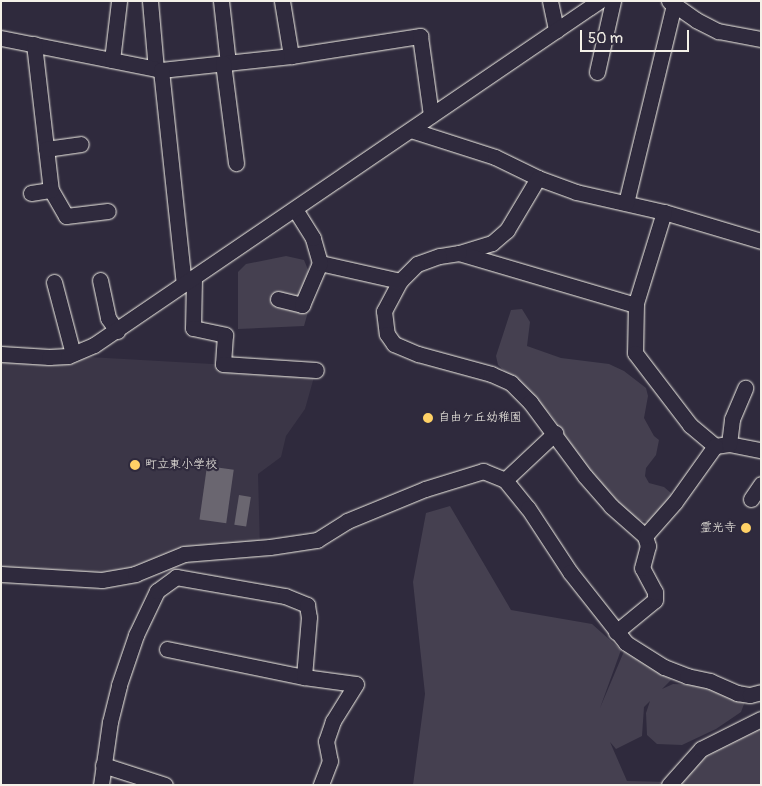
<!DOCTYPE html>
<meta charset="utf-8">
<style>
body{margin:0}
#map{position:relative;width:762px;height:786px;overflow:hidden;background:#2f2a3d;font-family:Pangolin,"Klee One",sans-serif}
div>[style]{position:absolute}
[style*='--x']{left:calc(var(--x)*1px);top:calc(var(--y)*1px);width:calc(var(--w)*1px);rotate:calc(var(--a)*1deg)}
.built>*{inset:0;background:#3b3647}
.green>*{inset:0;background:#454050}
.water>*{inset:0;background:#6a6670;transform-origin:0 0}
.roads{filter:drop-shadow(0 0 1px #f4f1e8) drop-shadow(0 0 1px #f4f1e8)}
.minor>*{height:15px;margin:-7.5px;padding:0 7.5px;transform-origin:7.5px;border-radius:7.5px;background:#2f2a3d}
.dots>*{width:14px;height:14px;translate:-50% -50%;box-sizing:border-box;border:2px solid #2f2a3d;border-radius:50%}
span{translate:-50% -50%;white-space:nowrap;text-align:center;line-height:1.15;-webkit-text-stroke:4.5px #2f2a3d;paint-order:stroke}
.poi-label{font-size:12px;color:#f4f1e8}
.left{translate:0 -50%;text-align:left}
.right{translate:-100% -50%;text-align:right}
.frame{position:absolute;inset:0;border:2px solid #f4f1e8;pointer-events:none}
.scale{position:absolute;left:580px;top:30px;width:109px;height:22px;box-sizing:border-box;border:2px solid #f4f1e8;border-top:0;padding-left:6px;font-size:15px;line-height:18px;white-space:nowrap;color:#f4f1e8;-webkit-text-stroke:4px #2f2a3d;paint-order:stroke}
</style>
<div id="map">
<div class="built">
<i style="clip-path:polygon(1px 352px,316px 370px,305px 409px,286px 436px,281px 457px,258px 474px,260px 548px,184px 554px,135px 574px,1px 572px)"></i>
</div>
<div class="green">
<i style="clip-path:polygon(286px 256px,304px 260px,315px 287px,304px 326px,238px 329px,238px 272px,246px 264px)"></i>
<i style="clip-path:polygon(522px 309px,530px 322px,527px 346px,561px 358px,609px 364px,624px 371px,646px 388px,648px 396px,644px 418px,654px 436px,659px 440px,656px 455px,646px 468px,645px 476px,649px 483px,664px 487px,671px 493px,673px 501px,652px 523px,634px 519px,622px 509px,612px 494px,598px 482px,550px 414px,498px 365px,496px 356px,511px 310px)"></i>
<i style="clip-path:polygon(450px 506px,511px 610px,592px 624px,621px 650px,600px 708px,625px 649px,678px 673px,662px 689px,673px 684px,698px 685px,746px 699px,741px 712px,716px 729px,682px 745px,657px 744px,647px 735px,646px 713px,650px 701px,644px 707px,642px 736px,616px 749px,610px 742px,627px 781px,669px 782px,761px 715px,761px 785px,413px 785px,425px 694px,413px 582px,426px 513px)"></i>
</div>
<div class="water">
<i style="left:207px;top:466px;width:27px;height:54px;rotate:8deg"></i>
<i style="left:239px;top:495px;width:12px;height:30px;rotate:9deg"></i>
</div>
<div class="roads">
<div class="minor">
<i style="--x:150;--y:1;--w:68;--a:85"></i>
<i style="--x:221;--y:1;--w:62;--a:83.6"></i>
<i style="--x:282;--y:1;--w:56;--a:80.7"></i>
<i style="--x:550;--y:1;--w:30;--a:78"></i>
<i style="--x:669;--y:1;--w:33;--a:35"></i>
<i style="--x:696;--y:20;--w:25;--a:27"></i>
<i style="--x:718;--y:31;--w:44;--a:10.5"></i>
<i style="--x:1;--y:38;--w:163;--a:11.3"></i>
<i style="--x:161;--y:70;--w:131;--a:-6.1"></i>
<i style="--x:291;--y:56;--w:131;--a:-8.8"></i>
<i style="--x:420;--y:36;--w:80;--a:82.1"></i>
<i style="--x:34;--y:44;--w:147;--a:83.4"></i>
<i style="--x:51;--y:190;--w:30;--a:60"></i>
<i style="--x:66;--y:216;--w:42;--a:-6.8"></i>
<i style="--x:112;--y:60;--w:59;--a:-83.2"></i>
<i style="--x:223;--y:63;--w:101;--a:82.6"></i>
<i style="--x:161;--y:70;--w:215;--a:83.9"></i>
<i style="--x:597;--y:72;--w:73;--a:-77.3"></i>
<i style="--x:411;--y:130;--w:88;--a:17.8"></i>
<i style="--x:495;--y:157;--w:48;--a:26"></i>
<i style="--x:538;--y:178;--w:40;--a:20.2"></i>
<i style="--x:576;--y:192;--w:90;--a:12.8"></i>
<i style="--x:664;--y:212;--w:101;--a:16.6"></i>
<i style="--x:46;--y:149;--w:35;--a:-8"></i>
<i style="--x:538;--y:178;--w:61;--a:120.8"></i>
<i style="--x:507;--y:230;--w:20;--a:139"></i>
<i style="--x:492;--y:243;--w:34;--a:163"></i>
<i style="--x:459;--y:253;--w:184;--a:16.4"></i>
<i style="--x:31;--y:193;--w:20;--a:-9"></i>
<i style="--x:626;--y:203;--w:204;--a:-76.4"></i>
<i style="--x:664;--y:212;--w:95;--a:107.1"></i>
<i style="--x:636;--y:303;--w:50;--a:91.1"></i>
<i style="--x:635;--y:353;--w:91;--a:52.6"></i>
<i style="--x:690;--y:425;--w:33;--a:40"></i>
<i style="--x:715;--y:446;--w:14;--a:-8"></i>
<i style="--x:729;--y:444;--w:33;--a:11"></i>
<i style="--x:459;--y:253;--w:20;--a:171"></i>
<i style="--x:439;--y:256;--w:23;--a:160"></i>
<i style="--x:417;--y:264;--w:24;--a:135"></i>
<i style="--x:400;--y:281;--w:34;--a:118"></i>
<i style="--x:384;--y:311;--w:23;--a:83"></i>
<i style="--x:387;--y:334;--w:12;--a:55"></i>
<i style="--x:394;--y:344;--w:26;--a:23"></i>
<i style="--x:418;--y:354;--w:76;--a:15.3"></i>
<i style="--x:491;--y:374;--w:22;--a:24"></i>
<i style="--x:511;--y:383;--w:27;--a:45"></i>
<i style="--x:530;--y:402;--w:92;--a:53.4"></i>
<i style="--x:585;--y:476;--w:40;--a:49"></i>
<i style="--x:611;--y:506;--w:45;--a:41.4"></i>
<i style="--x:320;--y:263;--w:82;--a:12.7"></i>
<i style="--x:194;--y:278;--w:50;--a:91.1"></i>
<i style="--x:193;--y:328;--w:33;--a:12"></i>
<i style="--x:225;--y:335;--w:29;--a:94"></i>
<i style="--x:223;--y:364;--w:93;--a:3.7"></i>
<i style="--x:100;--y:280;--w:39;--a:78"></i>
<i style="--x:108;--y:318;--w:16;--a:55"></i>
<i style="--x:54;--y:282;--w:74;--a:75.2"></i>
<i style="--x:278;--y:299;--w:25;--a:14"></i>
<i style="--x:302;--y:305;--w:46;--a:-66.8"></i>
<i style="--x:320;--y:263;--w:26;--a:-106"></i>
<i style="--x:313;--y:238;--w:34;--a:-122"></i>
<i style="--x:1;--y:354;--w:48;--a:3.6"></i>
<i style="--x:49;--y:357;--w:19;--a:-3"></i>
<i style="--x:68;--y:356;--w:28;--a:-23"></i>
<i style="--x:94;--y:345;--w:611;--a:-34.26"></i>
<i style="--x:729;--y:444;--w:25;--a:-83"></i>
<i style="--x:732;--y:419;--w:34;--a:-67"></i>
<i style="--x:505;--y:480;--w:69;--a:-43.2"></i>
<i style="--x:751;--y:499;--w:18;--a:-56"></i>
<i style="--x:1;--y:574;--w:101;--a:3.4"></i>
<i style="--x:102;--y:580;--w:34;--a:-10"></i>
<i style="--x:135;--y:574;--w:53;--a:-22.2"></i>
<i style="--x:184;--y:554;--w:86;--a:-4.7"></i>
<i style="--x:270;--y:547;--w:48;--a:-8.5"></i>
<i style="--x:317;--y:540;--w:36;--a:-32"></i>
<i style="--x:347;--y:521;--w:84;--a:-22.3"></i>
<i style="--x:425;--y:489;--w:61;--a:-17.2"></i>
<i style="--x:483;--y:471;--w:24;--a:22"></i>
<i style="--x:505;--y:480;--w:36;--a:51"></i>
<i style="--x:528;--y:508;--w:77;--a:56.7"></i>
<i style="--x:570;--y:572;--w:90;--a:51.7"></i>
<i style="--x:626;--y:643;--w:45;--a:32.3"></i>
<i style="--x:664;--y:667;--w:25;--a:21"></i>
<i style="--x:687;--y:676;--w:24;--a:12"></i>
<i style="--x:710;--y:681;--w:30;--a:24"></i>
<i style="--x:737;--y:693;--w:13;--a:9"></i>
<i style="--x:750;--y:695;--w:11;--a:-15"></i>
<i style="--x:616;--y:632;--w:50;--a:-39.4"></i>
<i style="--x:655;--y:600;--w:8;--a:-90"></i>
<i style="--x:655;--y:592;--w:27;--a:-118"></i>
<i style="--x:642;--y:568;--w:23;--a:-75"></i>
<i style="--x:648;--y:546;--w:10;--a:-107"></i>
<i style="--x:645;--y:536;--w:45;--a:-48.6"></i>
<i style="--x:675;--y:502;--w:69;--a:-54.5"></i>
<i style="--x:167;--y:649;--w:140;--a:11.6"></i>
<i style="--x:304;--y:677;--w:52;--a:7.7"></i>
<i style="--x:356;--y:684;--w:44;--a:121.9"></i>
<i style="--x:333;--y:721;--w:21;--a:109"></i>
<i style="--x:326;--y:741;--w:20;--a:79"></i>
<i style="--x:330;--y:761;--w:26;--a:111"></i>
<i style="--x:103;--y:765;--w:65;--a:17.9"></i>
<i style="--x:101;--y:785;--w:64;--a:-81.9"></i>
<i style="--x:110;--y:722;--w:38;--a:-76"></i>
<i style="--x:119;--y:685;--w:53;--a:-71.2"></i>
<i style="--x:136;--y:635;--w:49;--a:-64.5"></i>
<i style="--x:157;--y:591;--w:24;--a:-36"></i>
<i style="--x:176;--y:577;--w:111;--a:9.9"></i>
<i style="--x:285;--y:596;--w:24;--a:22"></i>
<i style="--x:307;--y:605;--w:12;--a:81"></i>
<i style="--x:309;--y:617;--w:60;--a:94.8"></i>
<i style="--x:669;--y:785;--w:48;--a:-48.4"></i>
<i style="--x:701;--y:749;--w:67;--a:-26.6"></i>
</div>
</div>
<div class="dots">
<i style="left:428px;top:418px;background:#ffd166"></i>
<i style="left:135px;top:465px;background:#ffd166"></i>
<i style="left:746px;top:528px;background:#ffd166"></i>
</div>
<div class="poi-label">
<span class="left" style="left:438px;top:418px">自由ケ丘幼稚園</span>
<span class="left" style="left:145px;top:465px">町立東小学校</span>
<span class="right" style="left:736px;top:528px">霊光寺</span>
</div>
<div class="frame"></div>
<div class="scale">50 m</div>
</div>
